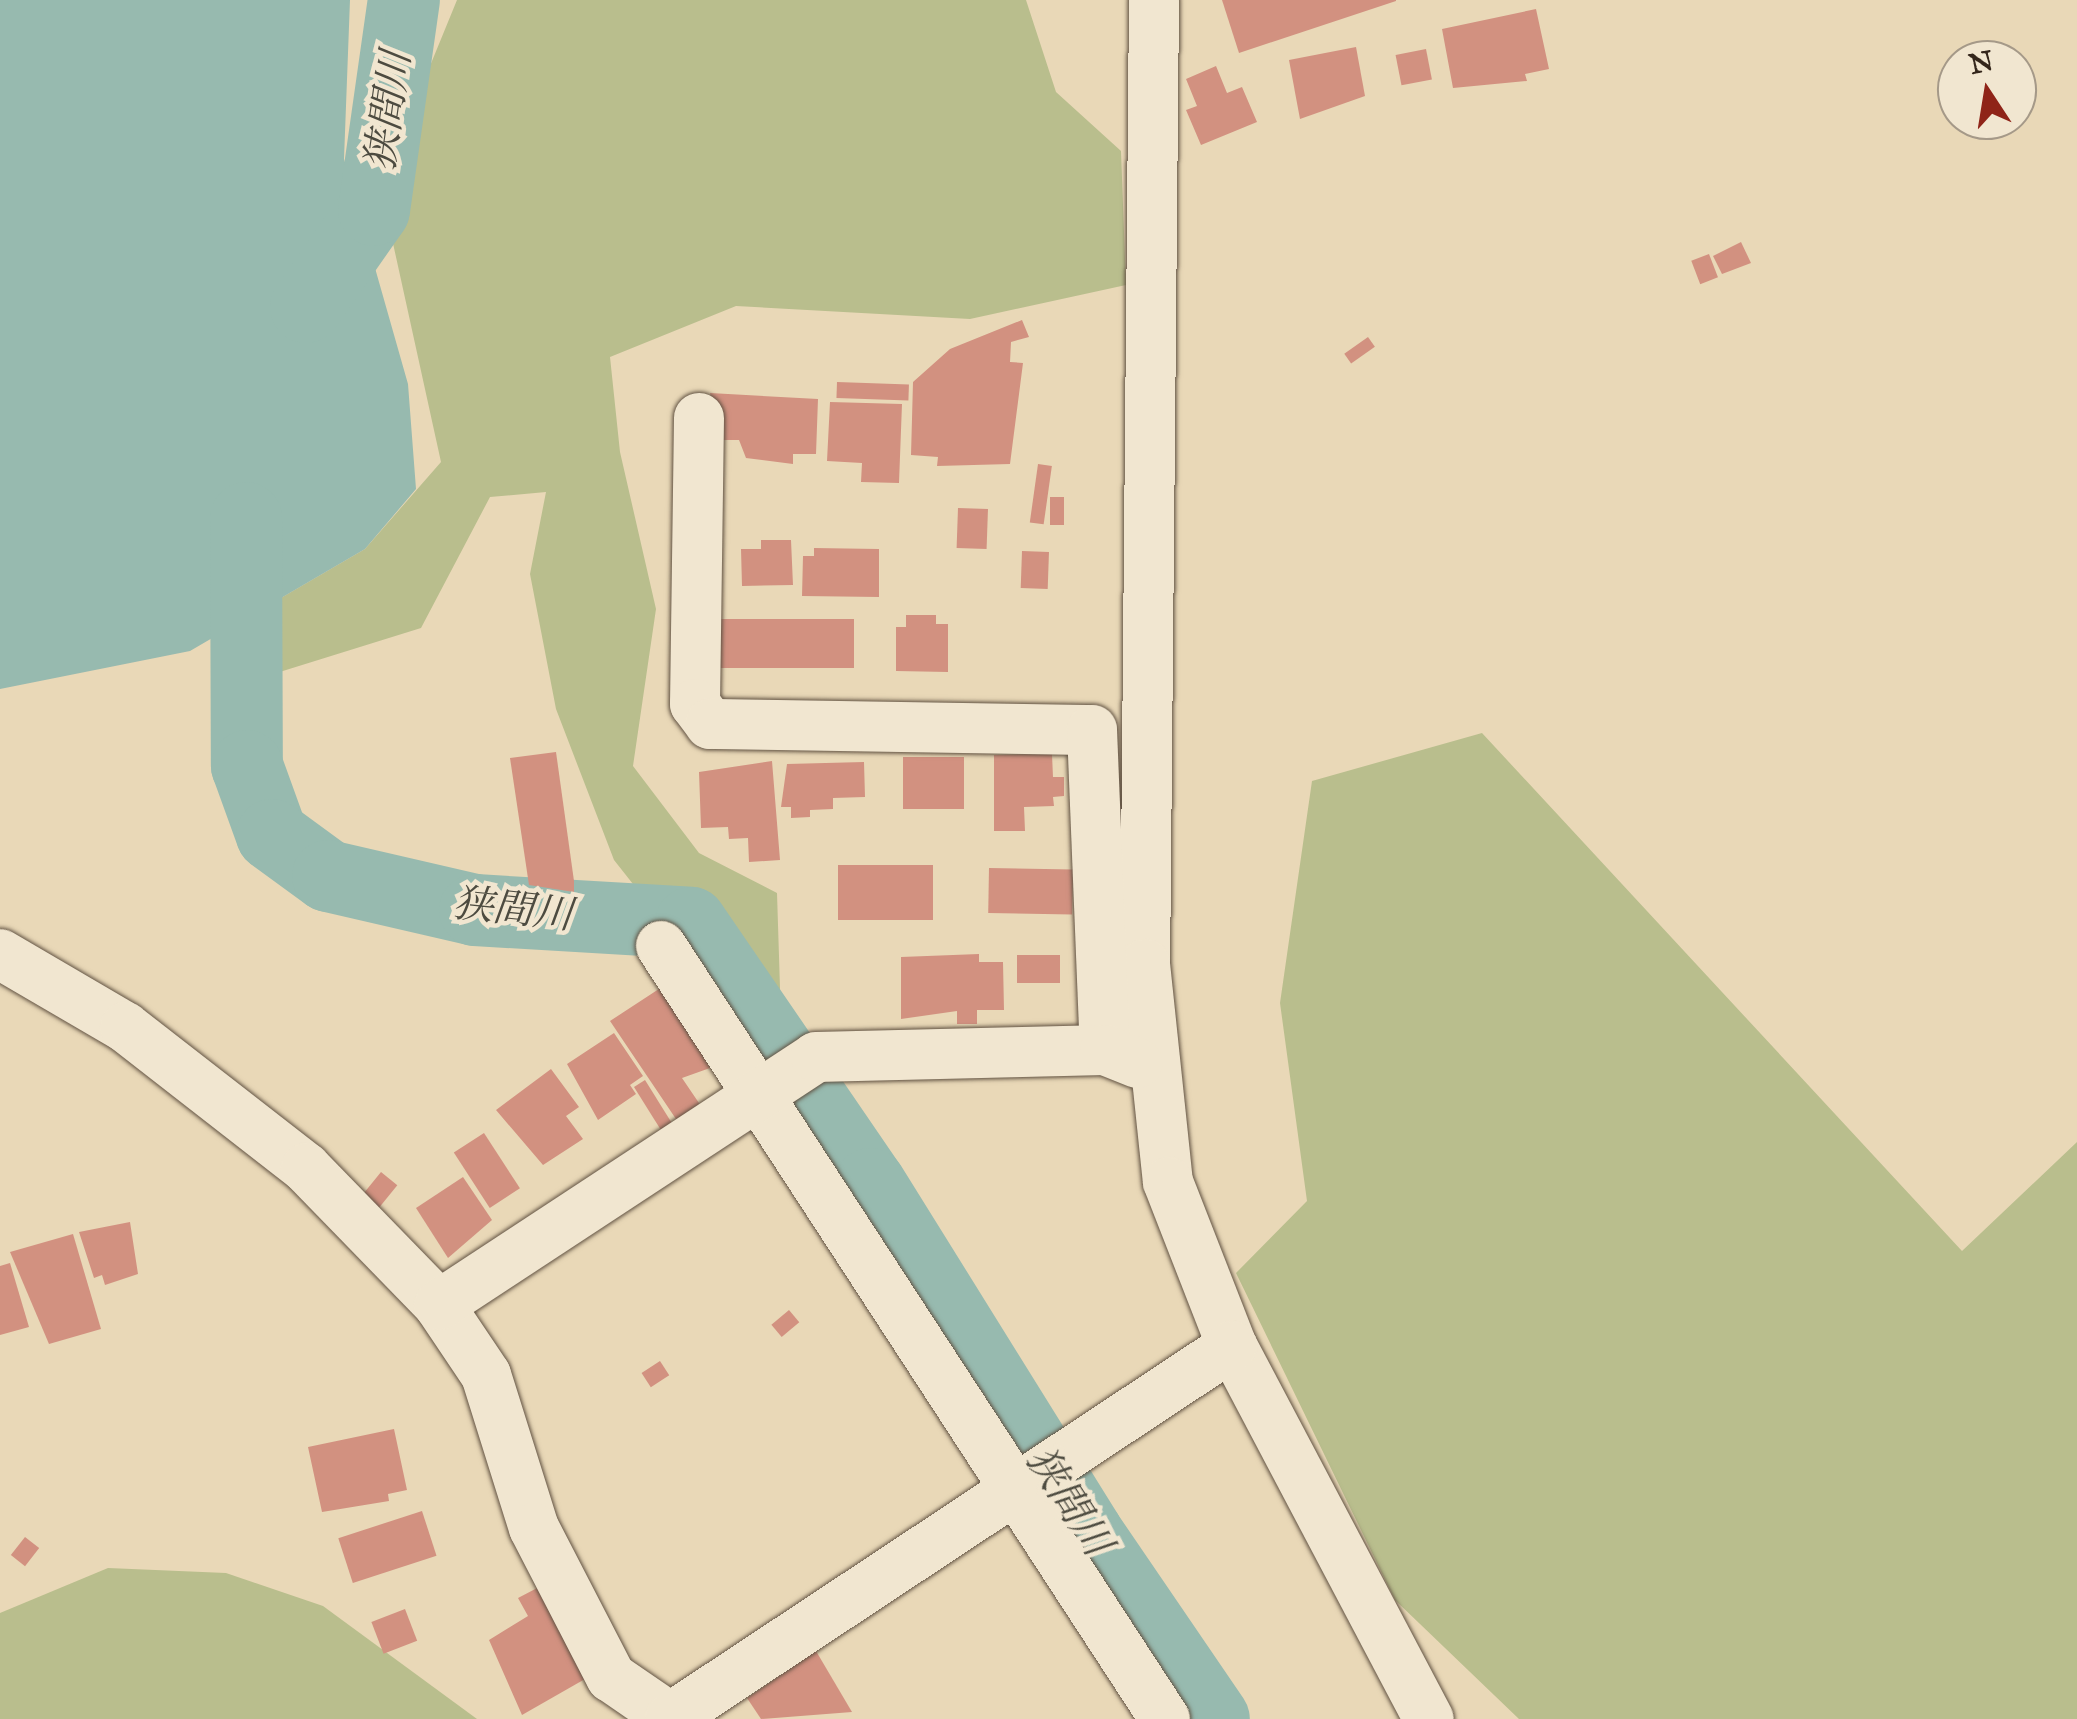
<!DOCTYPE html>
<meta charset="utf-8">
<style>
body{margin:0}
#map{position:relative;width:2077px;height:1719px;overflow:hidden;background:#e9d8b7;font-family:"IM FELL Great Primer","Noto Serif JP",serif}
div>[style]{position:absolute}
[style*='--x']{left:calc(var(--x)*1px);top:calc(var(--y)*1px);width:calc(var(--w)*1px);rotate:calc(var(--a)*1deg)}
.green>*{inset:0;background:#b9be8d}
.water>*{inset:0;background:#97baaf}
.river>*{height:72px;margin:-36px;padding:0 36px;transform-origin:36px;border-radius:36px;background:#97baaf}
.building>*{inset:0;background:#d29180;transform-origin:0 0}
.roads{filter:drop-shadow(0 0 2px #615242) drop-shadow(0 0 2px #615242)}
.minor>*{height:50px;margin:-25px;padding:0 25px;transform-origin:25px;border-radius:25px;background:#f1e6d0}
span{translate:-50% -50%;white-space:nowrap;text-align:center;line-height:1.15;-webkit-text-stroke:9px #f1e6d0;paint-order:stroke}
.water-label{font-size:40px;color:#4d4b40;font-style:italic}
.north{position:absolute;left:1937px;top:40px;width:100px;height:100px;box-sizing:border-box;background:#f1e6d0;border:2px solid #a59988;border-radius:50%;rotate:348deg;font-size:28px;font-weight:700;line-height:40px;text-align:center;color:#34261b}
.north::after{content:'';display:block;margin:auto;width:35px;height:45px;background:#8f2418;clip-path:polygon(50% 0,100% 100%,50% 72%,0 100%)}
</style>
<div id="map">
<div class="green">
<i style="clip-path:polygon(457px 0,1026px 0,1056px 92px,1121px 151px,1126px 285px,970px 319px,736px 306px,610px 357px,620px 452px,656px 609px,633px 766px,699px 853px,777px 893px,781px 1019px,753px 1036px,614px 860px,556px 709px,530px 574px,546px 492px,490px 497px,421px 628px,270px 675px,262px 609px,365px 549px,441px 462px,387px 216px,423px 83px)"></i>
<i style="clip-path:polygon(1482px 733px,1962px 1251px,2077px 1142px,2077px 1719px,1519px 1719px,1395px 1600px,1236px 1273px,1307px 1201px,1280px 1003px,1312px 781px)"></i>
<i style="clip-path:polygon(108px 1568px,226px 1573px,323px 1606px,477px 1719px,0 1719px,0 1613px)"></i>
</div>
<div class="water">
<i style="clip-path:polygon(0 0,350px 0,344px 159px,408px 384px,416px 489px,365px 549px,190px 651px,0 689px)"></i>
</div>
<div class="river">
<i style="--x:306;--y:307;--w:118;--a:-55"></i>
<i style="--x:374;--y:210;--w:212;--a:-81.9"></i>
<i style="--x:246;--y:518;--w:248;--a:89.8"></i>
<i style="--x:247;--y:766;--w:73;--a:70.1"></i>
<i style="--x:272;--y:835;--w:69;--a:36.2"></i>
<i style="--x:328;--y:876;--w:151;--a:13"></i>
<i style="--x:475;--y:910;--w:216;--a:3.4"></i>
<i style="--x:691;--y:923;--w:316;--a:55.6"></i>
<i style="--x:870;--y:1184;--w:411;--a:58.1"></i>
<i style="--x:1087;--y:1533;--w:225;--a:55.7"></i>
</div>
<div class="building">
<i style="clip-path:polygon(1222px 0,1396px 0,1396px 1px,1239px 53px)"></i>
<i style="clip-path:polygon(1536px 9px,1549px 69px,1525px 74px,1527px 81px,1453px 88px,1442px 29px)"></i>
<i style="clip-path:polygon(1356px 47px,1365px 96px,1300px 119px,1289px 60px)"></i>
<i style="left:1426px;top:49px;width:31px;height:31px;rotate:79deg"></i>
<i style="clip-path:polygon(1216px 66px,1227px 93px,1242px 87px,1257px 122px,1201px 145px,1186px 110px,1197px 106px,1186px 79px)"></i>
<i style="clip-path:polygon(1741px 242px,1751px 263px,1722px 274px,1713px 256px)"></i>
<i style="left:1709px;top:254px;width:25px;height:19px;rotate:69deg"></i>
<i style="clip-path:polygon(1022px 320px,1029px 337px,1011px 342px,1010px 362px,1023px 363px,1010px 464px,937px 466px,938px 457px,911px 455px,913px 382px,950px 349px)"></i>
<i style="left:1368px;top:337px;width:12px;height:29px;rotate:55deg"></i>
<i style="left:837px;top:382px;width:72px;height:16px;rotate:2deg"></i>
<i style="clip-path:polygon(710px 393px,818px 399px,816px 454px,793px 454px,793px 464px,746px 458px,739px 440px,721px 440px)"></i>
<i style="clip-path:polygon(830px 402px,902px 404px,899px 483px,861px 482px,862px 463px,827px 461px)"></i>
<i style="left:1038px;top:464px;width:14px;height:59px;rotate:8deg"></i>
<i style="left:1050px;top:497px;width:14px;height:28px"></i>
<i style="left:958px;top:508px;width:30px;height:40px;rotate:2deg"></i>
<i style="clip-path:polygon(761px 540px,791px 540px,793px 585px,742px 586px,741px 549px,761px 549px)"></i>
<i style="clip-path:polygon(814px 548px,879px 549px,879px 597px,802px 596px,803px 556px,814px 556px)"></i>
<i style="left:1022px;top:551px;width:27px;height:37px;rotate:2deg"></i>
<i style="clip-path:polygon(906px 615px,936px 615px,936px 624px,948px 624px,948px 672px,896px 671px,896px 627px,906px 627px)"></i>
<i style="left:854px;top:619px;width:49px;height:138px;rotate:90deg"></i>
<i style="clip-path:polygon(556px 752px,574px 881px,574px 892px,529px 885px,510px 758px)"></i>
<i style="clip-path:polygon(1052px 754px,1053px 777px,1064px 777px,1064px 796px,1053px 797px,1054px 806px,1024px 807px,1025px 831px,994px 831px,994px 755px)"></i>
<i style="left:964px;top:757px;width:52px;height:61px;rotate:90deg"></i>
<i style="clip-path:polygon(772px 761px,780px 860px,749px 862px,748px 838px,729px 839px,728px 827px,701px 828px,699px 772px)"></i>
<i style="clip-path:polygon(864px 762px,865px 797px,833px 798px,833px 809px,810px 810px,810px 817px,791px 818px,791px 807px,781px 807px,787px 764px)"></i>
<i style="left:838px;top:865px;width:95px;height:55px"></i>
<i style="left:989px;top:868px;width:84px;height:45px;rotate:1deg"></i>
<i style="clip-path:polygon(979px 954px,979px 962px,1003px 962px,1004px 1010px,977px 1010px,977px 1024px,957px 1024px,957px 1011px,901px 1019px,901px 957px)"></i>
<i style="left:1060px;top:955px;width:28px;height:43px;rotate:90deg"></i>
<i style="clip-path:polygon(665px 985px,724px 1063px,682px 1078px,701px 1106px,678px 1122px,610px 1021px)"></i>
<i style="clip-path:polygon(614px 1033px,643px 1076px,630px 1085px,636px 1094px,598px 1120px,567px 1064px)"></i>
<i style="clip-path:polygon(551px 1069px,579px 1107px,566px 1116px,583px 1139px,543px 1165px,496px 1110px)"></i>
<i style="left:645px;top:1080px;width:55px;height:13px;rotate:58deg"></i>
<i style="left:484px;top:1133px;width:66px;height:36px;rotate:57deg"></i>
<i style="left:381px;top:1172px;width:21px;height:30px;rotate:39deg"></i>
<i style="clip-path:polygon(463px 1177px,492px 1220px,448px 1258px,416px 1208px)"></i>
<i style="clip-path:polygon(130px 1222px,138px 1274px,105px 1285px,102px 1275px,94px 1278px,79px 1232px)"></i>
<i style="clip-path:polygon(73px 1234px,101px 1329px,49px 1344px,10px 1252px)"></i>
<i style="clip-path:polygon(10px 1263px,29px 1327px,0 1335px,0 1266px)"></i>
<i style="left:789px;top:1310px;width:16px;height:23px;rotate:50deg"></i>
<i style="left:660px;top:1361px;width:17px;height:22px;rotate:57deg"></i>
<i style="clip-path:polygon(394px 1429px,407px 1490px,388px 1494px,389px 1501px,322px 1512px,308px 1447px)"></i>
<i style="left:422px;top:1511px;width:47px;height:88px;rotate:72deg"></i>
<i style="left:25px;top:1537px;width:18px;height:23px;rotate:38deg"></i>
<i style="clip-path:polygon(541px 1586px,592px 1675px,522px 1715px,489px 1640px,528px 1616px,518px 1598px)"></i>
<i style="left:405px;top:1609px;width:34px;height:36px;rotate:69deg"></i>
<i style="clip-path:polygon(816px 1651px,852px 1712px,761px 1719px,747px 1698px)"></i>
</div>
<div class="roads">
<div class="minor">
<i style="--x:1154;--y:0;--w:964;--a:90.53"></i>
<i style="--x:1145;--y:964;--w:219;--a:84"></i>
<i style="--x:1168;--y:1182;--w:176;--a:68.7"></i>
<i style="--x:1232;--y:1346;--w:422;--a:62.2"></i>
<i style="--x:699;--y:418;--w:286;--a:90.8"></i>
<i style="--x:695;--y:704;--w:25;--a:53"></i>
<i style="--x:710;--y:724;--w:382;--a:0.9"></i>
<i style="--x:1092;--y:730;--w:320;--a:87.7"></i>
<i style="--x:661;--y:946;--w:923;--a:56.9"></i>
<i style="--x:0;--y:954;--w:145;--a:30.3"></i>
<i style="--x:125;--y:1027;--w:229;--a:37.9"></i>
<i style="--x:306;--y:1168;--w:191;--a:45.8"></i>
<i style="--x:439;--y:1305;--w:84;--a:56.1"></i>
<i style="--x:486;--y:1375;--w:160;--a:72.6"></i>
<i style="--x:534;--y:1528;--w:168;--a:62.7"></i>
<i style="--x:611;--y:1677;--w:74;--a:34.5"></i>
<i style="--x:439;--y:1305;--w:451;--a:-33.3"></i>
<i style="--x:816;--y:1057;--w:289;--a:-1.4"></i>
<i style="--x:1105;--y:1050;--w:35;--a:22"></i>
<i style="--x:670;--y:1718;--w:674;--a:-33.5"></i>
</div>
</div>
<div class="water-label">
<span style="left:388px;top:111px;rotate:-82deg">狭間川</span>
<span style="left:513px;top:909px;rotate:6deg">狭間川</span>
<span style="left:1069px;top:1501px;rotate:57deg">狭間川</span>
</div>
<div class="north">N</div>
</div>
